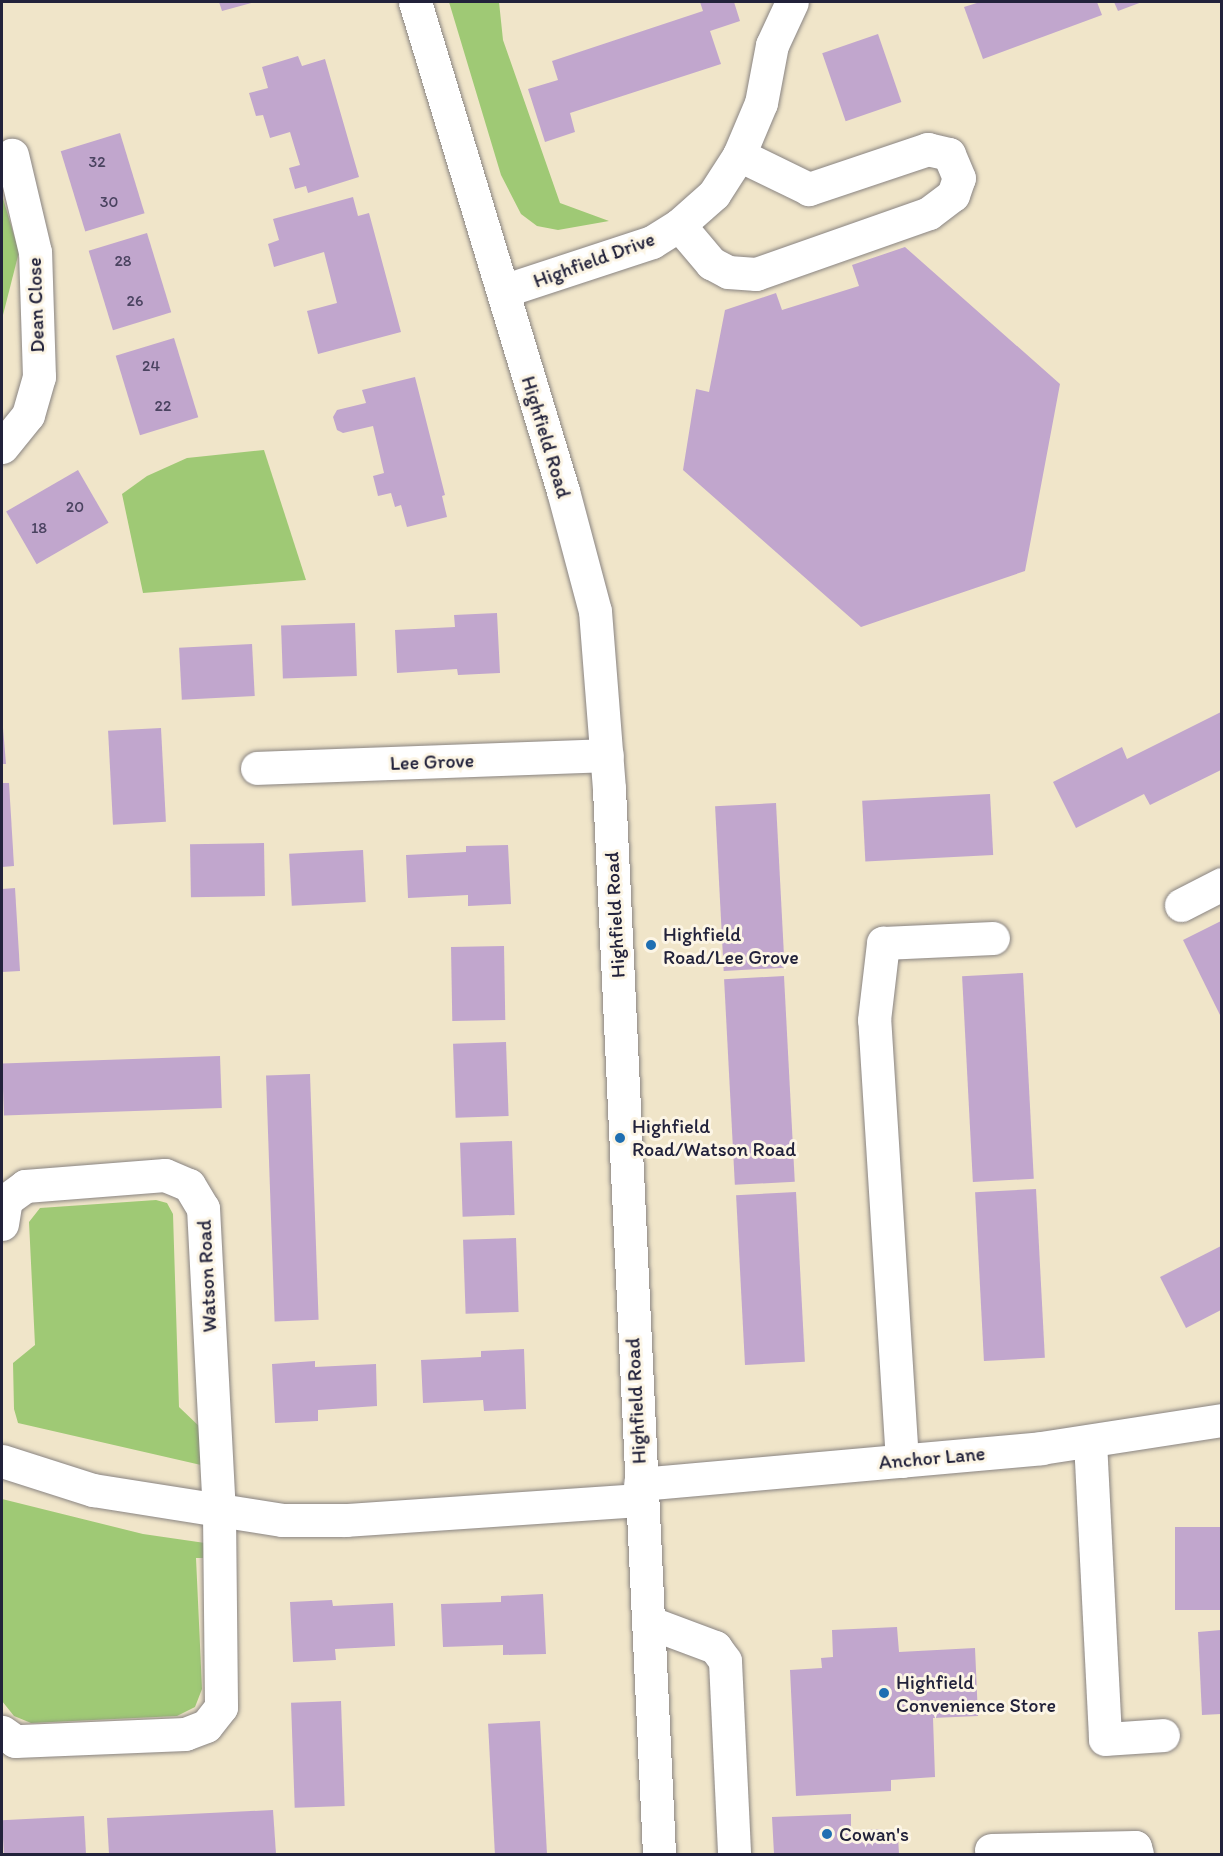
<!DOCTYPE html>
<style>
body{margin:0}
#map{position:relative;width:1223px;height:1856px;overflow:hidden;background:#f0e5c9;font-family:Itim,sans-serif}
div>[style]{position:absolute}
[style*='--x']{left:calc(var(--x)*1px);top:calc(var(--y)*1px);width:calc(var(--w)*1px);rotate:calc(var(--a)*1deg)}
.green>*{inset:0;background:#9fc975}
.building>*{inset:0;background:#c1a6cd;transform-origin:0 0}
.roads{filter:drop-shadow(0 0 2px #898482) drop-shadow(0 0 2px #898482)}
.minor>*{height:33px;margin:-16.5px;padding:0 16.5px;transform-origin:16.5px;border-radius:16.5px;background:#fff}
.dots>*{width:16px;height:16px;translate:-50% -50%;box-sizing:border-box;border:3px solid #fcf5e5;border-radius:50%}
span{translate:-50% -50%;white-space:nowrap;text-align:center;line-height:1.15;-webkit-text-stroke:6px #fcf5e5;paint-order:stroke}
.number-label{font-size:16px;color:#4a4360}
.number-label span{-webkit-text-stroke-width:0}
.street-label{font-size:20px;color:#22223b}
.poi-label{font-size:20px;color:#22223b}
.left{translate:0 -50%;text-align:left}
.frame{position:absolute;inset:0;border:3px solid #22223b;pointer-events:none}
</style>
<div id="map">
<div class="green">
<i style="clip-path:polygon(449px 2px,499px 2px,503px 40px,560px 203px,609px 221px,558px 230px,537px 226px,521px 214px,501px 175px)"></i>
<i style="clip-path:polygon(2px 195px,19px 252px,2px 319px)"></i>
<i style="clip-path:polygon(264px 450px,306px 580px,143px 593px,122px 494px,147px 476px,187px 458px)"></i>
<i style="clip-path:polygon(156px 1200px,167px 1203px,173px 1214px,179px 1407px,201px 1428px,201px 1465px,18px 1423px,14px 1409px,13px 1363px,35px 1345px,29px 1222px,40px 1208px)"></i>
<i style="clip-path:polygon(2px 1499px,143px 1534px,205px 1543px,203px 1558px,196px 1558px,202px 1689px,195px 1707px,177px 1716px,31px 1723px,14px 1716px,2px 1701px)"></i>
</div>
<div class="building">
<i style="clip-path:polygon(219px 2px,255px 2px,222px 11px)"></i>
<i style="clip-path:polygon(700px 2px,734px 2px,740px 21px,710px 31px,721px 64px,570px 113px,575px 132px,545px 142px,528px 89px,558px 80px,552px 61px,703px 11px)"></i>
<i style="clip-path:polygon(980px 2px,1097px 2px,1102px 15px,983px 59px,964px 7px)"></i>
<i style="clip-path:polygon(1114px 2px,1142px 2px,1118px 11px)"></i>
<i style="left:878px;top:34px;width:72px;height:59px;rotate:71deg"></i>
<i style="clip-path:polygon(298px 56px,302px 66px,325px 59px,359px 177px,308px 193px,306px 186px,295px 189px,289px 168px,300px 165px,290px 132px,270px 138px,263px 115px,256px 116px,249px 93px,268px 88px,262px 67px)"></i>
<i style="left:120px;top:133px;width:84px;height:62px;rotate:73deg"></i>
<i style="clip-path:polygon(353px 197px,358px 216px,369px 213px,401px 332px,318px 354px,307px 311px,337px 303px,324px 252px,274px 267px,268px 244px,279px 240px,273px 219px)"></i>
<i style="left:147px;top:233px;width:83px;height:61px;rotate:73deg"></i>
<i style="clip-path:polygon(905px 247px,1060px 384px,1025px 571px,861px 627px,683px 470px,696px 389px,709px 392px,725px 310px,776px 293px,782px 310px,859px 286px,852px 265px)"></i>
<i style="left:174px;top:338px;width:83px;height:61px;rotate:73deg"></i>
<i style="clip-path:polygon(415px 377px,445px 495px,442px 496px,447px 517px,407px 527px,401px 505px,395px 507px,391px 493px,378px 496px,373px 476px,384px 473px,373px 426px,343px 433px,337px 430px,333px 417px,337px 410px,366px 403px,362px 390px)"></i>
<i style="left:78px;top:470px;width:61px;height:83px;rotate:60deg"></i>
<i style="clip-path:polygon(497px 613px,500px 673px,458px 675px,457px 669px,397px 673px,395px 630px,455px 627px,454px 615px)"></i>
<i style="left:355px;top:623px;width:53px;height:74px;rotate:88deg"></i>
<i style="left:252px;top:644px;width:52px;height:73px;rotate:87deg"></i>
<i style="clip-path:polygon(1221px 712px,1221px 770px,1150px 805px,1144px 794px,1076px 828px,1053px 782px,1122px 747px,1127px 759px)"></i>
<i style="clip-path:polygon(2px 716px,6px 764px,2px 764px)"></i>
<i style="left:161px;top:728px;width:94px;height:53px;rotate:87deg"></i>
<i style="clip-path:polygon(2px 783px,9px 783px,14px 866px,2px 867px)"></i>
<i style="left:990px;top:794px;width:61px;height:128px;rotate:87deg"></i>
<i style="left:776px;top:803px;width:165px;height:61px;rotate:87deg"></i>
<i style="left:264px;top:843px;width:53px;height:74px;rotate:89deg"></i>
<i style="clip-path:polygon(508px 845px,511px 904px,468px 906px,468px 895px,408px 898px,406px 855px,466px 852px,466px 846px)"></i>
<i style="left:363px;top:850px;width:52px;height:74px;rotate:87deg"></i>
<i style="clip-path:polygon(15px 888px,20px 971px,2px 972px,2px 889px)"></i>
<i style="clip-path:polygon(1221px 921px,1221px 1017px,1183px 940px)"></i>
<i style="left:504px;top:946px;width:74px;height:53px;rotate:89deg"></i>
<i style="left:1023px;top:973px;width:206px;height:61px;rotate:87deg"></i>
<i style="left:784px;top:976px;width:206px;height:60px;rotate:87deg"></i>
<i style="left:506px;top:1042px;width:74px;height:53px;rotate:88deg"></i>
<i style="left:220px;top:1056px;width:52px;height:218px;rotate:88deg"></i>
<i style="left:310px;top:1074px;width:246px;height:44px;rotate:88deg"></i>
<i style="left:512px;top:1141px;width:74px;height:52px;rotate:88deg"></i>
<i style="left:1036px;top:1189px;width:169px;height:61px;rotate:87deg"></i>
<i style="left:796px;top:1192px;width:170px;height:60px;rotate:87deg"></i>
<i style="left:516px;top:1238px;width:74px;height:53px;rotate:88deg"></i>
<i style="clip-path:polygon(1221px 1246px,1221px 1310px,1186px 1328px,1160px 1277px)"></i>
<i style="clip-path:polygon(524px 1349px,526px 1409px,484px 1411px,483px 1400px,423px 1403px,421px 1360px,481px 1357px,481px 1351px)"></i>
<i style="clip-path:polygon(315px 1361px,315px 1367px,376px 1364px,377px 1406px,318px 1410px,318px 1421px,275px 1423px,272px 1364px)"></i>
<i style="left:1221px;top:1527px;width:83px;height:46px;rotate:90deg"></i>
<i style="clip-path:polygon(543px 1594px,546px 1654px,503px 1655px,503px 1645px,443px 1647px,441px 1604px,501px 1602px,501px 1596px)"></i>
<i style="clip-path:polygon(332px 1600px,333px 1606px,393px 1603px,395px 1646px,335px 1649px,336px 1660px,293px 1662px,290px 1602px)"></i>
<i style="clip-path:polygon(897px 1627px,899px 1652px,975px 1648px,978px 1716px,933px 1718px,935px 1777px,891px 1780px,891px 1791px,796px 1796px,790px 1670px,822px 1668px,821px 1658px,833px 1657px,832px 1630px)"></i>
<i style="clip-path:polygon(1221px 1630px,1221px 1714px,1202px 1715px,1198px 1632px)"></i>
<i style="left:341px;top:1701px;width:105px;height:50px;rotate:88deg"></i>
<i style="left:540px;top:1721px;width:133px;height:52px;rotate:87deg"></i>
<i style="clip-path:polygon(273px 1810px,276px 1854px,109px 1854px,107px 1818px)"></i>
<i style="clip-path:polygon(851px 1814px,851px 1831px,881px 1829px,882px 1837px,898px 1836px,899px 1854px,774px 1854px,772px 1817px)"></i>
<i style="left:84px;top:1816px;width:38px;height:82px;rotate:87deg"></i>
</div>
<div class="roads">
<div class="minor">
<i style="--x:415;--y:2;--w:511;--a:73.16"></i>
<i style="--x:563;--y:491;--w:124;--a:75.1"></i>
<i style="--x:595;--y:611;--w:179;--a:85.5"></i>
<i style="--x:609;--y:789;--w:1066;--a:87.31"></i>
<i style="--x:679;--y:225;--w:50;--a:49.9"></i>
<i style="--x:711;--y:263;--w:19;--a:28"></i>
<i style="--x:728;--y:272;--w:28;--a:4"></i>
<i style="--x:756;--y:274;--w:183;--a:-19.4"></i>
<i style="--x:929;--y:213;--w:30;--a:-37"></i>
<i style="--x:953;--y:195;--w:18;--a:-71"></i>
<i style="--x:959;--y:178;--w:26;--a:-113"></i>
<i style="--x:949;--y:154;--w:22;--a:-167"></i>
<i style="--x:928;--y:149;--w:126;--a:161.4"></i>
<i style="--x:809;--y:189;--w:78;--a:-154.1"></i>
<i style="--x:503;--y:291;--w:157;--a:-18.2"></i>
<i style="--x:652;--y:242;--w:32;--a:-32"></i>
<i style="--x:679;--y:225;--w:47;--a:-41.5"></i>
<i style="--x:714;--y:194;--w:46;--a:-57.3"></i>
<i style="--x:739;--y:155;--w:56;--a:-67.1"></i>
<i style="--x:761;--y:103;--w:59;--a:-79.3"></i>
<i style="--x:772;--y:45;--w:47;--a:-65.1"></i>
<i style="--x:2;--y:447;--w:41;--a:-50.9"></i>
<i style="--x:28;--y:415;--w:40;--a:-74"></i>
<i style="--x:39;--y:377;--w:125;--a:-91.8"></i>
<i style="--x:35;--y:252;--w:100;--a:-103.3"></i>
<i style="--x:257;--y:768;--w:350;--a:-2.1"></i>
<i style="--x:1181;--y:905;--w:46;--a:-27.1"></i>
<i style="--x:2;--y:1224;--w:24;--a:-81"></i>
<i style="--x:6;--y:1200;--w:24;--a:-36"></i>
<i style="--x:25;--y:1186;--w:140;--a:-4.5"></i>
<i style="--x:165;--y:1175;--w:26;--a:23"></i>
<i style="--x:189;--y:1185;--w:27;--a:59"></i>
<i style="--x:203;--y:1208;--w:305;--a:87"></i>
<i style="--x:219;--y:1513;--w:194;--a:89.4"></i>
<i style="--x:221;--y:1707;--w:24;--a:128"></i>
<i style="--x:206;--y:1726;--w:22;--a:159"></i>
<i style="--x:185;--y:1734;--w:170;--a:177.6"></i>
<i style="--x:15;--y:1741;--w:16;--a:-145"></i>
<i style="--x:1090;--y:1441;--w:298;--a:87.1"></i>
<i style="--x:1105;--y:1739;--w:58;--a:-3.9"></i>
<i style="--x:2;--y:1461;--w:96;--a:17.7"></i>
<i style="--x:93;--y:1490;--w:191;--a:9"></i>
<i style="--x:282;--y:1520;--w:64;--a:0"></i>
<i style="--x:346;--y:1520;--w:296;--a:-3.9"></i>
<i style="--x:902;--y:1461;--w:442;--a:-93.6"></i>
<i style="--x:874;--y:1020;--w:78;--a:-83.3"></i>
<i style="--x:883;--y:943;--w:110;--a:-2.6"></i>
<i style="--x:640;--y:1484;--w:403;--a:-5.1"></i>
<i style="--x:1041;--y:1448;--w:183;--a:-8.8"></i>
<i style="--x:648;--y:1622;--w:72;--a:20.5"></i>
<i style="--x:715;--y:1647;--w:17;--a:54"></i>
<i style="--x:725;--y:1661;--w:193;--a:87.3"></i>
<i style="--x:991;--y:1850;--w:144;--a:-1.2"></i>
<i style="--x:1135;--y:1847;--w:7;--a:74"></i>
</div>
</div>
<div class="dots">
<i style="left:651px;top:945px;background:#1f6fb2"></i>
<i style="left:620px;top:1138px;background:#1f6fb2"></i>
<i style="left:884px;top:1693px;background:#1f6fb2"></i>
<i style="left:827px;top:1834px;background:#1f6fb2"></i>
</div>
<div class="number-label">
<span style="left:97px;top:162px">32</span>
<span style="left:109px;top:202px">30</span>
<span style="left:123px;top:261px">28</span>
<span style="left:135px;top:301px">26</span>
<span style="left:151px;top:366px">24</span>
<span style="left:163px;top:406px">22</span>
<span style="left:75px;top:507px">20</span>
<span style="left:39px;top:528px">18</span>
</div>
<div class="street-label">
<span style="left:594px;top:260px;rotate:-20deg">Highfield Drive</span>
<span style="left:36px;top:305px;rotate:-92deg">Dean Close</span>
<span style="left:546px;top:437px;rotate:73deg">Highfield Road</span>
<span style="left:432px;top:762px;rotate:-2deg">Lee Grove</span>
<span style="left:615px;top:915px;rotate:-93deg">Highfield Road</span>
<span style="left:207px;top:1276px;rotate:-93deg">Watson Road</span>
<span style="left:636px;top:1401px;rotate:-93deg">Highfield Road</span>
<span style="left:932px;top:1458px;rotate:-5deg">Anchor Lane</span>
</div>
<div class="poi-label">
<span class="left" style="left:663px;top:946px">Highfield<br>Road/Lee Grove</span>
<span class="left" style="left:632px;top:1138px">Highfield<br>Road/Watson Road</span>
<span class="left" style="left:896px;top:1694px">Highfield<br>Convenience Store</span>
<span class="left" style="left:839px;top:1834px">Cowan's</span>
</div>
<div class="frame"></div>
</div>
